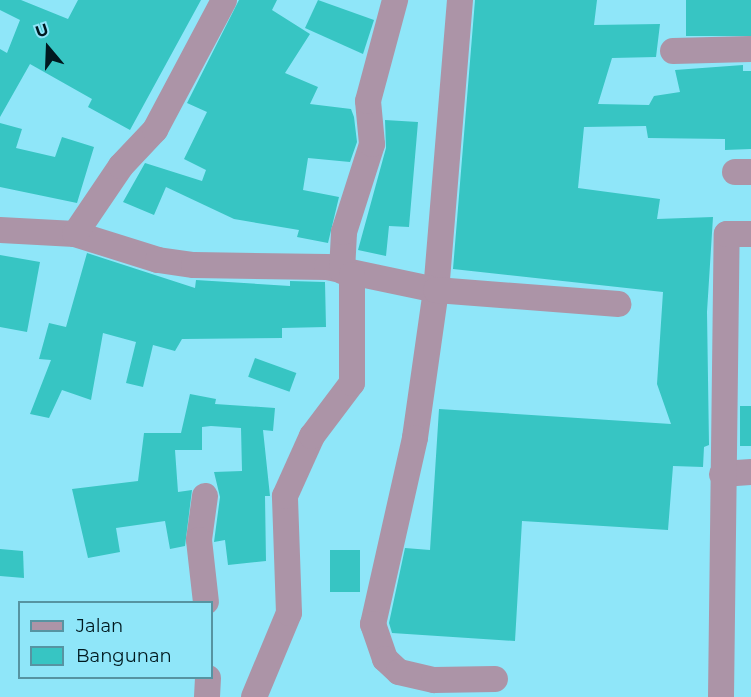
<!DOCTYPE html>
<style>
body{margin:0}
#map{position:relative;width:751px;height:697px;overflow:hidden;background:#8fe6f9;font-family:Montserrat,sans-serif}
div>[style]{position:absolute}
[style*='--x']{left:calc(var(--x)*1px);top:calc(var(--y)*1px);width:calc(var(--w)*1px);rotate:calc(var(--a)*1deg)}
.building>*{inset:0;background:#37c5c3;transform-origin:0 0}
.minor>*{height:26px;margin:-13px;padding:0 13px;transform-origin:13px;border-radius:13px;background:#ac94a7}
span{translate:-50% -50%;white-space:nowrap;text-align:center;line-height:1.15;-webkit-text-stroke:4.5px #8fe6f9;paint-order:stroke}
.legend{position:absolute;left:18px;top:601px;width:195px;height:78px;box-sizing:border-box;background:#8fe6f9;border:2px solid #5694a2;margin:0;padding:8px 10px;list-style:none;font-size:18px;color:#00191f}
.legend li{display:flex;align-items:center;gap:12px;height:30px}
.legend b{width:30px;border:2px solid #5694a2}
.north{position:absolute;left:18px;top:18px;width:60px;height:60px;-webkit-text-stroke:4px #8fe6f9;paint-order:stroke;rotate:341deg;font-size:16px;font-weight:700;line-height:24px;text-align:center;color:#00191f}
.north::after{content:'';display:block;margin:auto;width:21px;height:27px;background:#00191f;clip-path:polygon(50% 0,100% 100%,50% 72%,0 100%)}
</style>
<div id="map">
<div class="building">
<i style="clip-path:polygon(0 0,21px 0,68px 19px,78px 0,201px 0,130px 130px,88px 107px,92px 99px,30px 64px,0 117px,0 49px,7px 53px,20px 20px,0 10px)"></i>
<i style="clip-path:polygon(239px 0,277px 0,272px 10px,310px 34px,285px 73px,318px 87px,310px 104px,351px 109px,354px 117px,357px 142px,350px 162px,308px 158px,303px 190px,339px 197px,328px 243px,297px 237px,299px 230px,234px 219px,166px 187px,154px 215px,123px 202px,145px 163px,202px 181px,206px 170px,184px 159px,207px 112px,187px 103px)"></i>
<i style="clip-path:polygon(318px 0,374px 20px,363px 54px,305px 28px)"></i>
<i style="clip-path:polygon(475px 0,597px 0,594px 25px,660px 24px,656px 57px,612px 58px,598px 104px,649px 105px,654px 96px,680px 92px,675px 70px,743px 65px,743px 71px,751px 71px,751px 149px,725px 150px,725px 139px,648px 138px,646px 126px,584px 127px,578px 188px,660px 199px,657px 219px,713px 217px,707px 312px,709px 445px,704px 447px,703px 467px,673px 466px,668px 530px,522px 521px,515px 641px,392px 633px,389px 623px,405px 548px,430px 550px,439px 409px,671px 424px,657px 384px,663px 292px,453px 269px)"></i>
<i style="left:686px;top:0;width:65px;height:36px"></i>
<i style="clip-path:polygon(385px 120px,418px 122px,409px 227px,389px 226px,386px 256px,358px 250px,386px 148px)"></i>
<i style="clip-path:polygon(0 123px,22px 129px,16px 148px,55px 157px,62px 137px,94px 147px,77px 203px,0 187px)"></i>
<i style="clip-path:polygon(87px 253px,195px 288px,196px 280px,290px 286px,290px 281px,325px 282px,326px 327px,282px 328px,282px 338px,182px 339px,175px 351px,153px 345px,143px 387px,126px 383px,136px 342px,103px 333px,91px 400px,62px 390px,49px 418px,30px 414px,51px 360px,39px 359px,49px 323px,66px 327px)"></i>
<i style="clip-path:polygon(0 255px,40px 262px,27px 332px,0 327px)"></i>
<i style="left:255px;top:358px;width:44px;height:20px;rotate:20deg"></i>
<i style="clip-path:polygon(190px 394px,216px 399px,215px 404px,275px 408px,273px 431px,263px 430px,270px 496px,265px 496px,266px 561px,228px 565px,225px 540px,214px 542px,220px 497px,214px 472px,242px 471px,241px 428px,211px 426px,202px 427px,202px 450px,175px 450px,178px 492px,192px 490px,185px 546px,170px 549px,165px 521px,116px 528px,120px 552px,88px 558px,72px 489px,138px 481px,144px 433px,181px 433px)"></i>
<i style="left:751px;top:406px;width:40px;height:11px;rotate:90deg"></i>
<i style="clip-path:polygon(0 549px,23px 551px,24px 578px,0 576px)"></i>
<i style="left:330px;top:550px;width:30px;height:42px"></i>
</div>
<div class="minor">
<i style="--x:460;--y:0;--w:291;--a:94.7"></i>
<i style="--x:436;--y:290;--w:149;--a:98.1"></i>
<i style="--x:415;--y:438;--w:191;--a:102.7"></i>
<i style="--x:373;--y:624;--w:37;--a:71"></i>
<i style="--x:385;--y:659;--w:19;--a:43"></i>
<i style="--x:399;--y:672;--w:36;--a:13"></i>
<i style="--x:434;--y:680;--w:61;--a:-0.9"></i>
<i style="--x:673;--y:51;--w:78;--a:-1.5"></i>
<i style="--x:735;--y:172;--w:16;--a:0"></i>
<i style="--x:0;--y:230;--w:75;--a:3.1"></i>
<i style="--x:75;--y:234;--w:87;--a:17.4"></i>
<i style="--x:158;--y:260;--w:36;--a:8"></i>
<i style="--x:194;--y:265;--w:133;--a:0.9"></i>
<i style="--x:327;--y:267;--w:111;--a:11.9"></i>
<i style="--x:436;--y:290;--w:183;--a:4.4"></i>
<i style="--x:75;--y:234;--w:82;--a:-55.9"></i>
<i style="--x:121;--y:166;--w:50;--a:-46.6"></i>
<i style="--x:155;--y:130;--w:147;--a:-62"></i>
<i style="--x:342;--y:271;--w:39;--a:-87"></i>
<i style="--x:344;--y:232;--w:92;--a:-72.3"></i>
<i style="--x:372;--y:144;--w:43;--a:-95.3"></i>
<i style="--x:368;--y:101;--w:105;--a:-75"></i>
<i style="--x:722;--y:474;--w:29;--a:-4"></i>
<i style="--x:205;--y:496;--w:44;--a:97.8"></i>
<i style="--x:199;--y:540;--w:62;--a:83.6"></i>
<i style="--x:207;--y:697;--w:19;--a:-87"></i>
<i style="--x:254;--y:697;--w:91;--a:-67.4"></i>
<i style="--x:289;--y:613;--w:117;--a:-92"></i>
<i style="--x:285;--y:496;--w:66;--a:-65.8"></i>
<i style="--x:312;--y:436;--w:66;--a:-53"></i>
<i style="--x:352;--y:383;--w:108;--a:-90"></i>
<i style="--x:721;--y:697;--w:463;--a:-89.3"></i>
<i style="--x:727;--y:234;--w:24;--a:0"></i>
</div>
<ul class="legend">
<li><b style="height:8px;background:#ac94a7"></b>Jalan</li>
<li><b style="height:16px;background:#37c5c3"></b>Bangunan</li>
</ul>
<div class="north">U</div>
</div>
